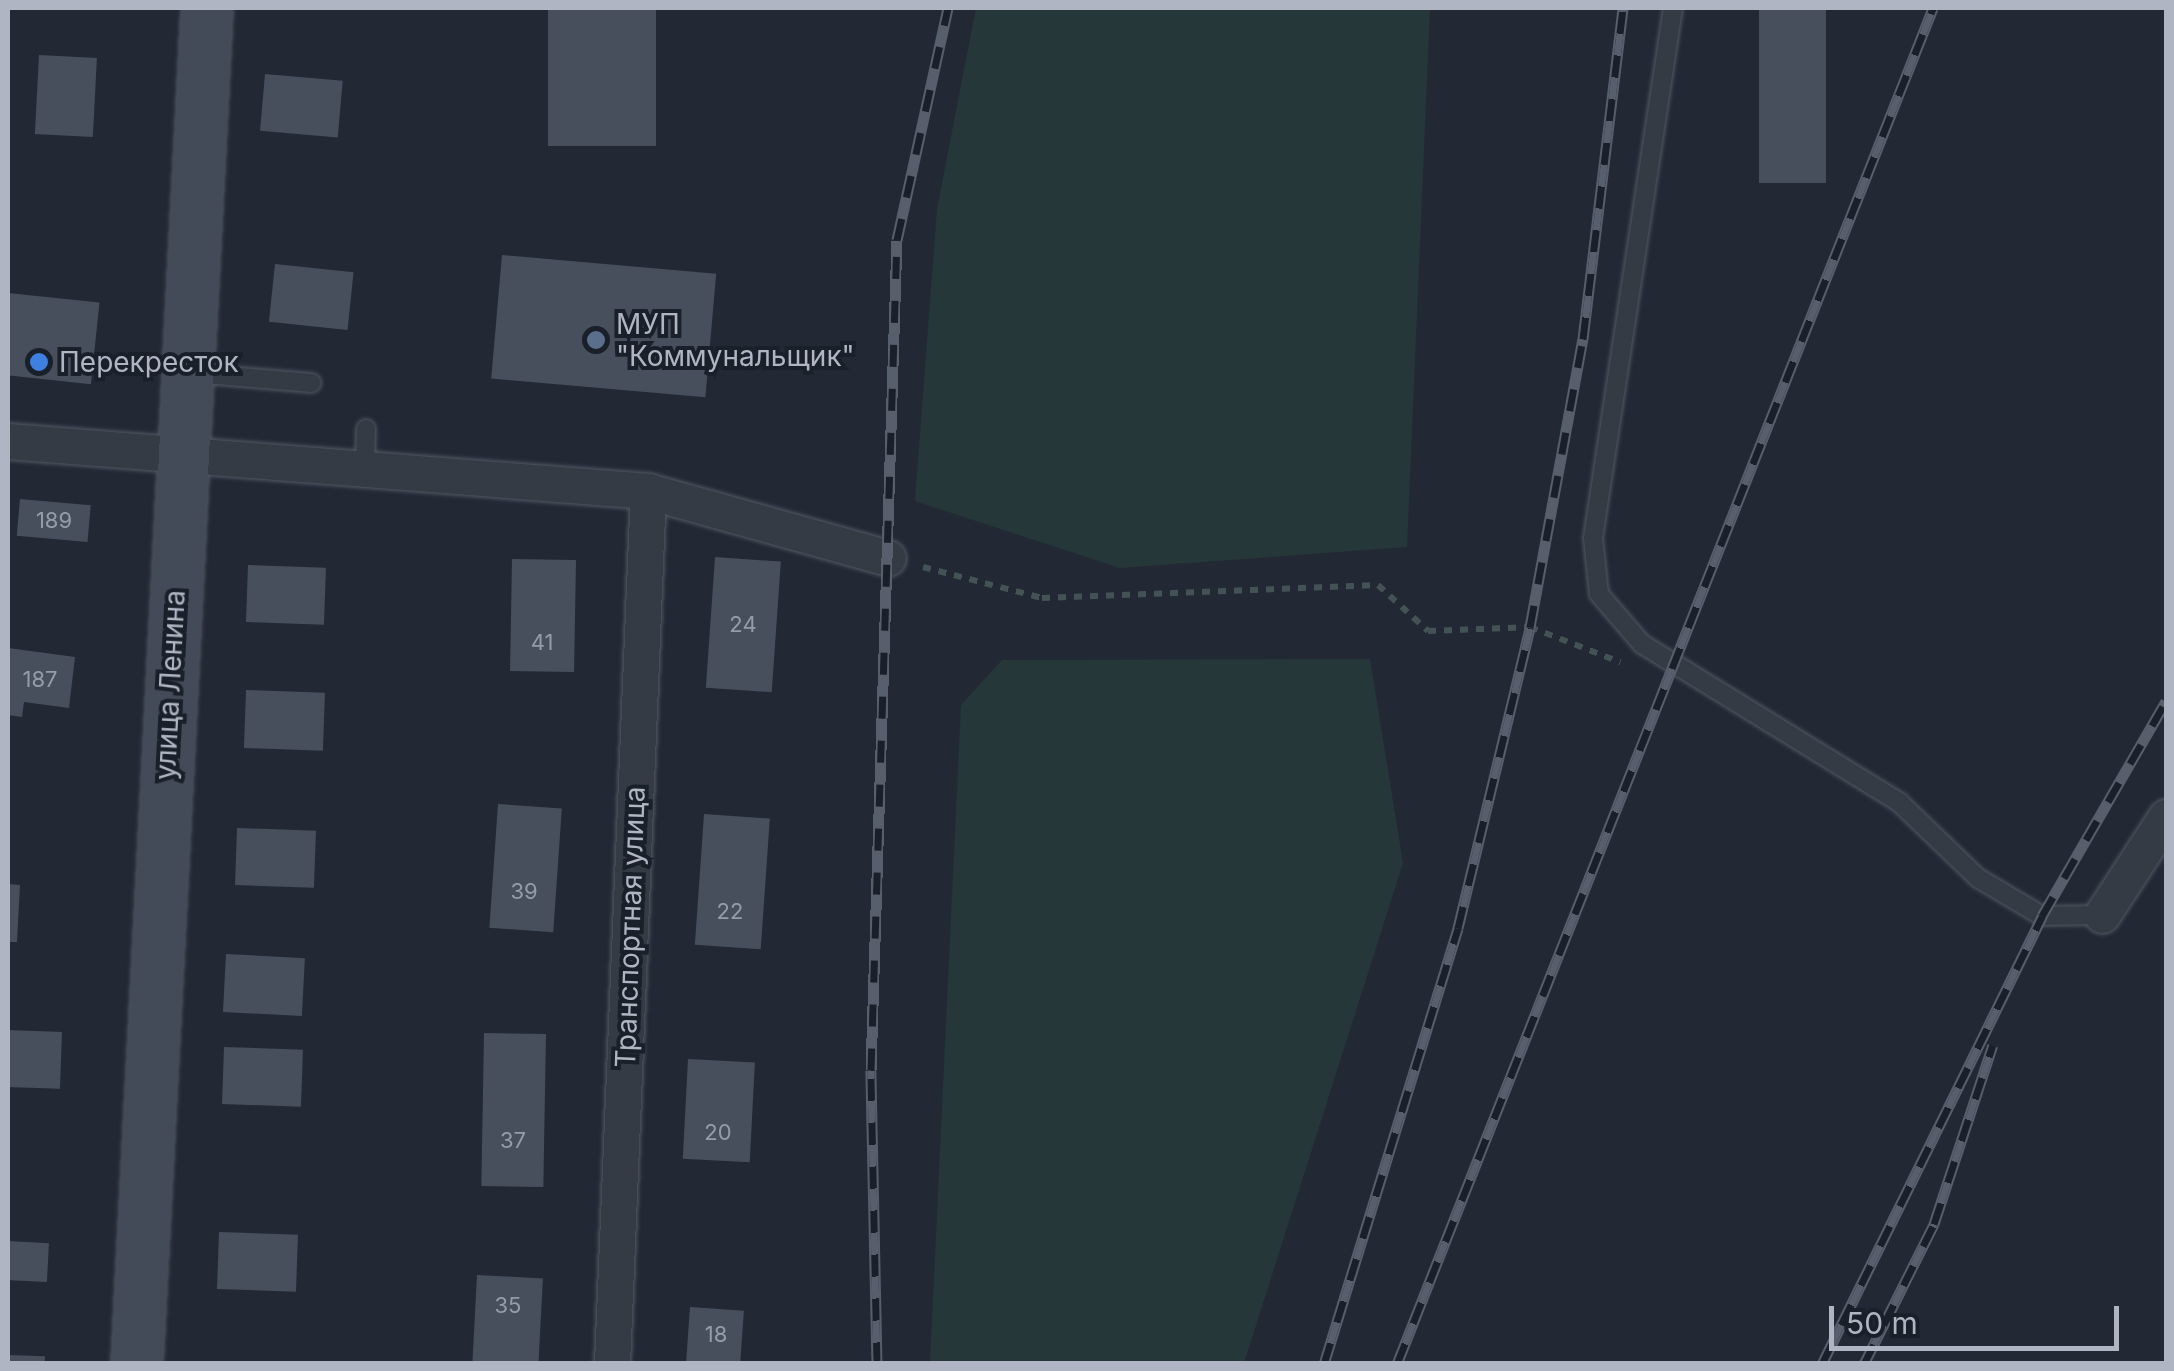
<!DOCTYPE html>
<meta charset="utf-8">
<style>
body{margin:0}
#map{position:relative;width:2174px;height:1371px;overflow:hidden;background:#222935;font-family:Inter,sans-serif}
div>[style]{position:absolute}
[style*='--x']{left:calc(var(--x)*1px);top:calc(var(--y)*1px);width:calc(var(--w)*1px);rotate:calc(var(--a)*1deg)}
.green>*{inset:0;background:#263739}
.building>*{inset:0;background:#474f5d;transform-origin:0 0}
.path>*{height:6px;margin-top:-3px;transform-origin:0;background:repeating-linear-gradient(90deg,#435255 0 8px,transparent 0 16px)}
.roads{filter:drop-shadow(0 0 2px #525863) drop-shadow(0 0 2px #525863)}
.lane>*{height:18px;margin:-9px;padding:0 9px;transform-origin:9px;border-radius:9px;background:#353b45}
.street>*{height:35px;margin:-17.5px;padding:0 17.5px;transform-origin:17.5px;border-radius:17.5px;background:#353b45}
.secondary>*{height:50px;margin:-25px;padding:0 25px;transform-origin:25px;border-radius:25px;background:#434a58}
.rail>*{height:11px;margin-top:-5.5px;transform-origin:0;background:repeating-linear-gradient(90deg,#1a202a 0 22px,#575e6c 0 44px);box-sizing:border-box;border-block:2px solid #575e6c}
.dots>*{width:28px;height:28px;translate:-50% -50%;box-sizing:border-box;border:5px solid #1a202a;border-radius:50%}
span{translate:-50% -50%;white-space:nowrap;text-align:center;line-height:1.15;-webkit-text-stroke:8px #1a202a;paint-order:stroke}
.number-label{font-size:22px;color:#959ca9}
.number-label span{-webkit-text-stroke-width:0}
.poi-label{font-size:28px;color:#afb5c2}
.left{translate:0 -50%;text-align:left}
.street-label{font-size:28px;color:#afb5c2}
.frame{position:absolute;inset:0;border:10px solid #afb5c2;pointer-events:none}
.scale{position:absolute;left:1829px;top:1306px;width:290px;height:45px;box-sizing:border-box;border:5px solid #afb5c2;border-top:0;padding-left:12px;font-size:30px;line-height:35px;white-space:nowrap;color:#afb5c2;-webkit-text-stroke:8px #1a202a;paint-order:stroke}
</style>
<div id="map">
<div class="green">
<i style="clip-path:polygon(976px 8px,1430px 8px,1407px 547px,1120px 568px,915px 501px,937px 209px)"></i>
<i style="clip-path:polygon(1370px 659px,1403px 863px,1244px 1363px,930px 1363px,961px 705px,1002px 660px)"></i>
</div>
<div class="building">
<i style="left:548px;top:8px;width:108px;height:138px"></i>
<i style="left:1759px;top:8px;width:67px;height:175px"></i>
<i style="left:39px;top:55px;width:58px;height:79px;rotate:3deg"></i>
<i style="left:265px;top:74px;width:78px;height:57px;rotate:5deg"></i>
<i style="left:502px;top:255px;width:215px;height:124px;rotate:5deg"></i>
<i style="left:275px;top:264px;width:79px;height:58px;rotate:6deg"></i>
<i style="left:8px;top:293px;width:92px;height:82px;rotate:6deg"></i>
<i style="left:20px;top:499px;width:71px;height:37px;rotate:5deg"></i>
<i style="left:715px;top:557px;width:66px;height:131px;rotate:4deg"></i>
<i style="left:512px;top:559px;width:64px;height:112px;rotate:1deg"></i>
<i style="left:248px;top:565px;width:78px;height:57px;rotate:2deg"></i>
<i style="clip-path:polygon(8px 648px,75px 657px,69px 708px,24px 702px,22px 717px,8px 715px)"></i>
<i style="left:246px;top:690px;width:79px;height:58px;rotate:2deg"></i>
<i style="left:498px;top:804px;width:64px;height:124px;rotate:4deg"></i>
<i style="left:704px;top:814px;width:66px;height:131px;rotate:4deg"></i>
<i style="left:237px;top:828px;width:79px;height:57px;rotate:2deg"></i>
<i style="clip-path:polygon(8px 884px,20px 885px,17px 942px,8px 942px)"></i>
<i style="left:226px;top:954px;width:79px;height:58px;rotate:3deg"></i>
<i style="left:8px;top:1030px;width:54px;height:57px;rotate:2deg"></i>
<i style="left:484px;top:1033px;width:62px;height:153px;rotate:1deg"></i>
<i style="left:224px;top:1047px;width:79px;height:57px;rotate:2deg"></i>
<i style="left:688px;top:1059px;width:67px;height:100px;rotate:3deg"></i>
<i style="left:219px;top:1232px;width:79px;height:57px;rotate:2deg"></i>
<i style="left:8px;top:1241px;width:41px;height:39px;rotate:3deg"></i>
<i style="left:477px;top:1275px;width:66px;height:89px;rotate:3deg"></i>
<i style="left:690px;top:1307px;width:54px;height:57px;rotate:4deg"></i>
<i style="left:8px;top:1355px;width:37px;height:9px;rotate:2deg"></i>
</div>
<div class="path">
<i style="--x:923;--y:567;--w:123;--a:14.6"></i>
<i style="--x:1042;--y:598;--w:336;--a:-2.2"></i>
<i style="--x:1378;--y:585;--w:68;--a:42.6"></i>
<i style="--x:1428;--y:631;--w:102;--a:-2.2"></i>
<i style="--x:1530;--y:627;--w:97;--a:21.3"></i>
</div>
<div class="roads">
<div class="lane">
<i style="--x:1673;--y:8;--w:536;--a:98.58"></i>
<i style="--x:1593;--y:538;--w:56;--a:83.9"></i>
<i style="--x:1599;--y:594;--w:66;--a:49.3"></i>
<i style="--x:1642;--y:644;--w:303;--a:31.6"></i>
<i style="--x:1900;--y:803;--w:108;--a:43.9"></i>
<i style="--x:1978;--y:878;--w:74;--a:30.7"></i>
<i style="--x:2042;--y:916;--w:60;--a:-1"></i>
<i style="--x:193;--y:373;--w:119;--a:4.8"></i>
<i style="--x:365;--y:469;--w:40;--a:-88.6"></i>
</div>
<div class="street">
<i style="--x:8;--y:441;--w:642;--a:4.47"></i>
<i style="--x:648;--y:491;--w:249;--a:15.6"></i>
<i style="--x:2102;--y:915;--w:117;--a:-56.9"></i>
<i style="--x:612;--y:1364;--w:874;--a:-87.64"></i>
</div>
<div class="secondary">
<i style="--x:137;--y:1364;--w:1358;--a:-87.04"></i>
</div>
</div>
<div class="rail">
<i style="--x:877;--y:1364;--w:294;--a:-91.2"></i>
<i style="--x:871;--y:1070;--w:830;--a:-88.21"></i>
<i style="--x:897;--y:240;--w:238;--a:-77.6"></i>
<i style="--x:1324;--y:1364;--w:456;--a:-72.9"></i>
<i style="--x:1458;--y:928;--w:309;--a:-76.5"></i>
<i style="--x:1530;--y:627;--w:293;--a:-79.6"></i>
<i style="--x:1583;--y:339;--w:333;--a:-83.1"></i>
<i style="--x:1397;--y:1364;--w:1458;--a:-68.43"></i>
<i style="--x:1822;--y:1364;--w:499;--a:-63.8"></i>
<i style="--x:2042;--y:916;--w:248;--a:-60"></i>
<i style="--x:1864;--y:1364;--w:157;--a:-63.4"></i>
<i style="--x:1934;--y:1224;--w:188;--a:-71.8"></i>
</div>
<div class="dots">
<i style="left:596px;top:340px;background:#5c6f8a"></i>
<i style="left:39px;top:362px;background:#3f7fe0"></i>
</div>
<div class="number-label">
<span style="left:54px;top:521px">189</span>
<span style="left:743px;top:625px">24</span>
<span style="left:542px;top:643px">41</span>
<span style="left:40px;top:680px">187</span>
<span style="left:524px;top:892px">39</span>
<span style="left:730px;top:912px">22</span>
<span style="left:718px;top:1133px">20</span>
<span style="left:513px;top:1141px">37</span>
<span style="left:508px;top:1306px">35</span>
<span style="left:716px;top:1335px">18</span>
</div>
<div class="poi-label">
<span class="left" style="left:616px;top:340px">МУП<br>"Коммунальщик"</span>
<span class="left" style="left:59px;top:362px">Перекресток</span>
</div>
<div class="street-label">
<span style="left:170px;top:685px;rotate:-87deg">улица Ленина</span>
<span style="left:630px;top:927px;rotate:-88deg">Транспортная улица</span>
</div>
<div class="frame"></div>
<div class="scale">50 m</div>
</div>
